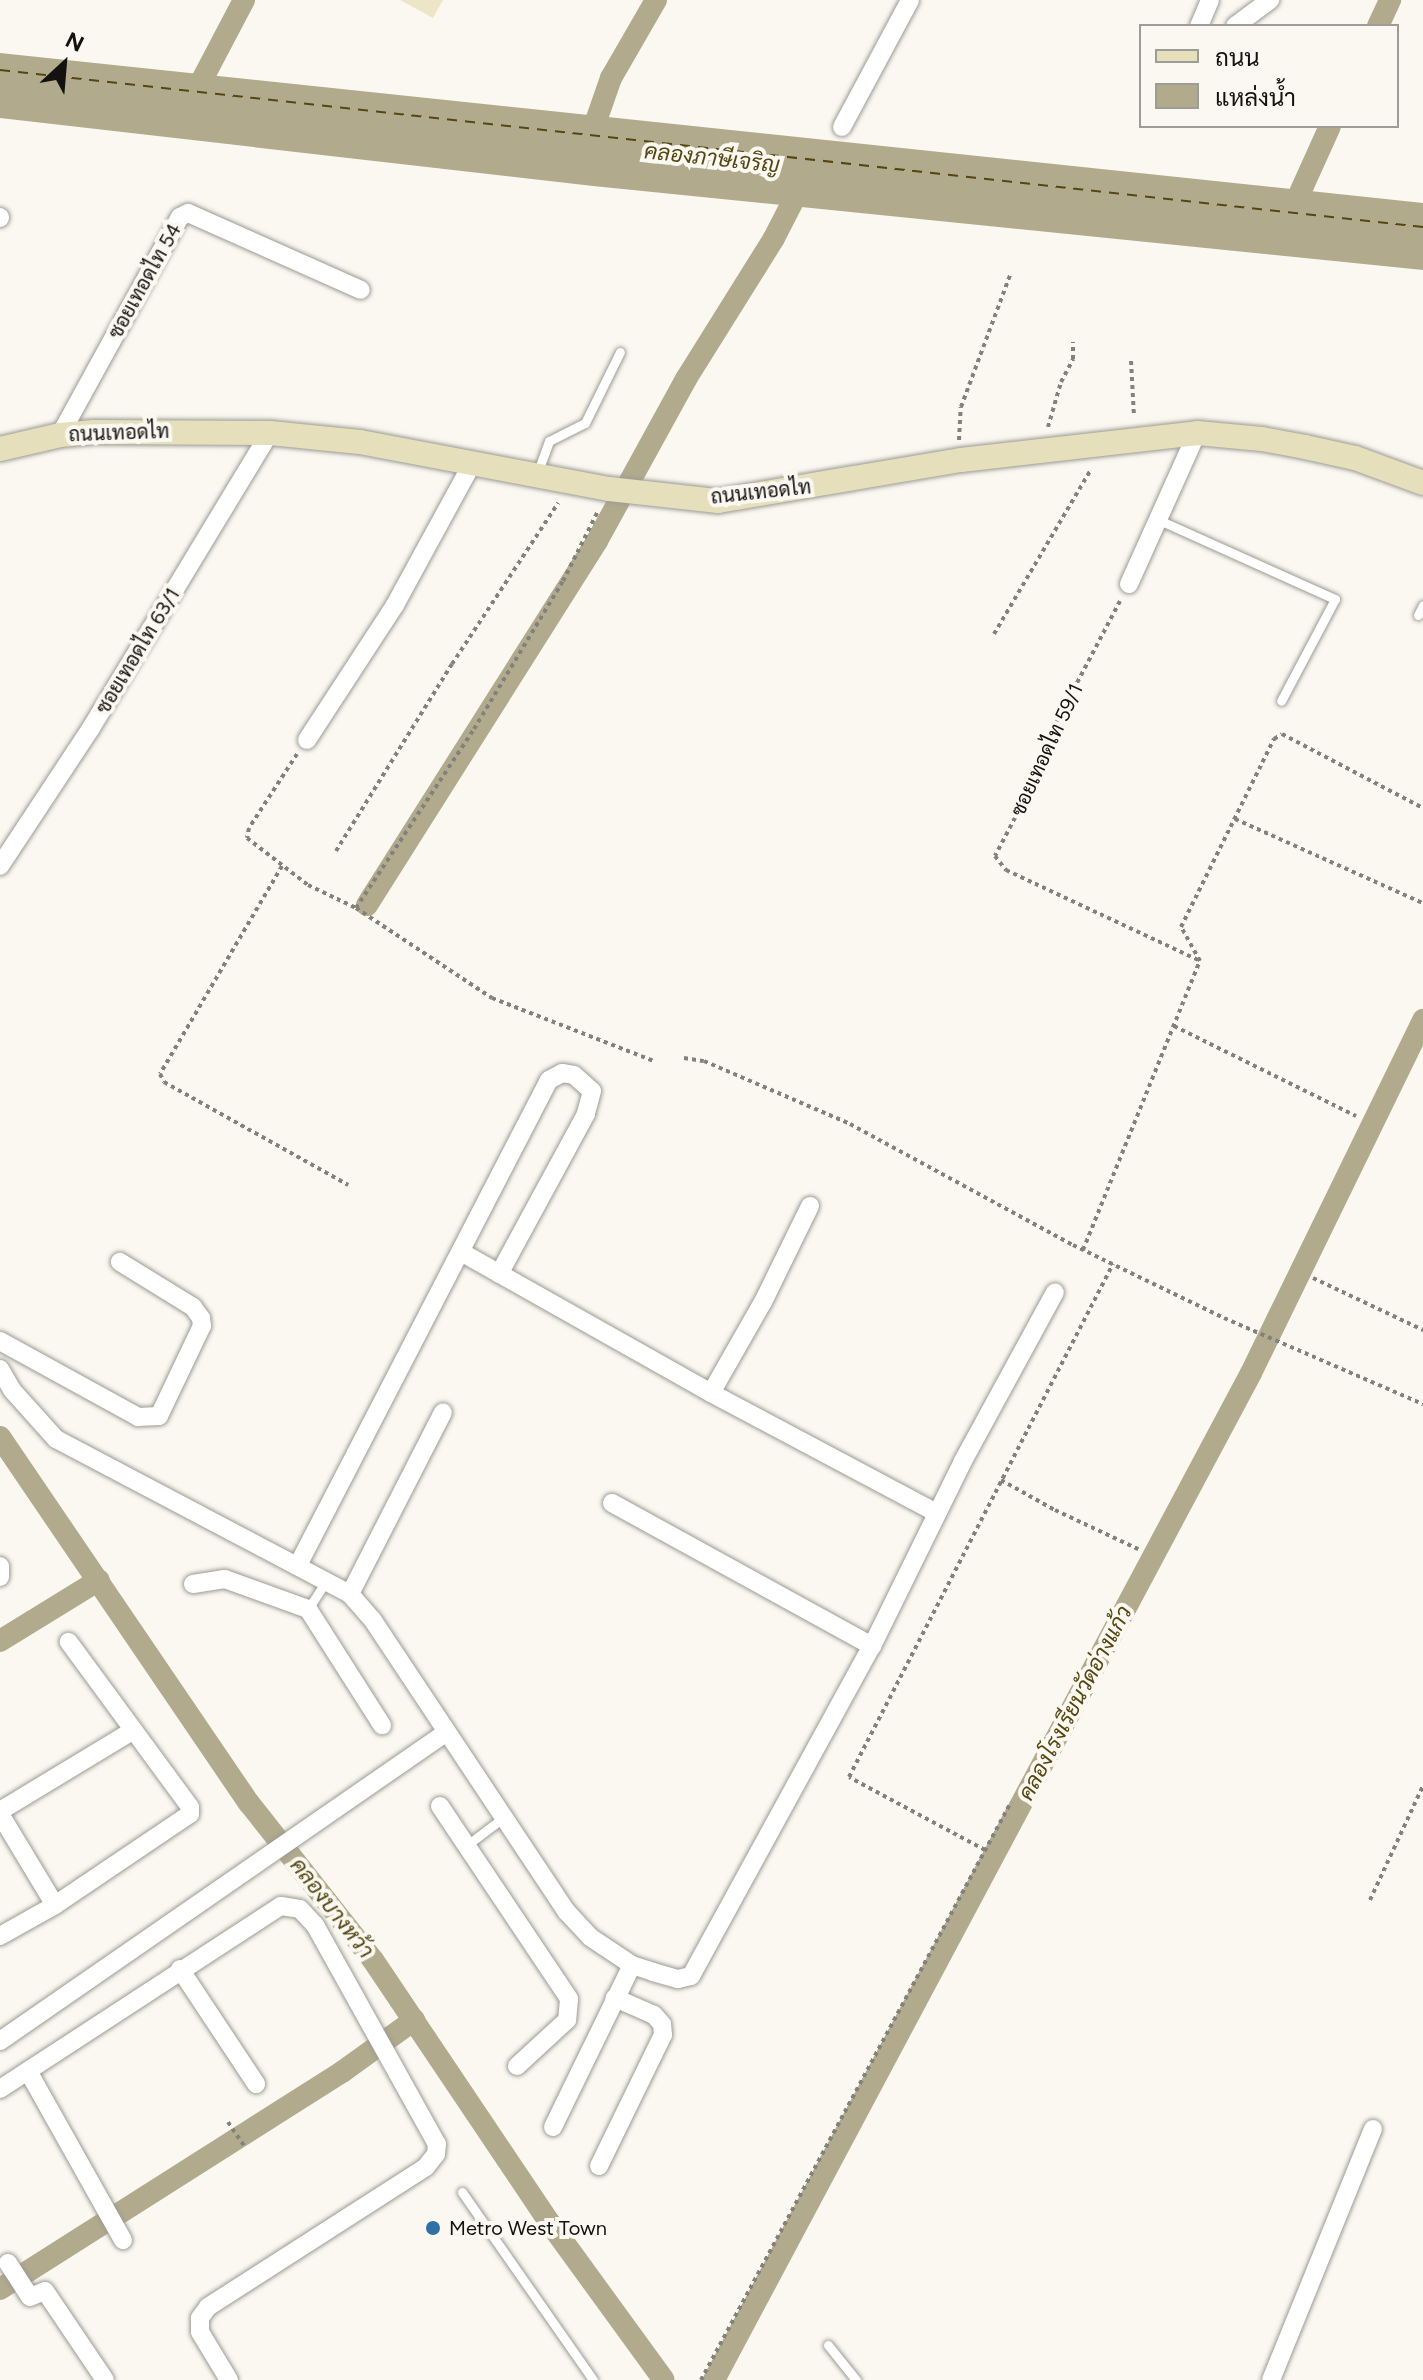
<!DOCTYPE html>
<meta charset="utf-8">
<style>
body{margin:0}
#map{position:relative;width:1423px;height:2380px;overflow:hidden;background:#faf8f1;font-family:Figtree,Sarabun,sans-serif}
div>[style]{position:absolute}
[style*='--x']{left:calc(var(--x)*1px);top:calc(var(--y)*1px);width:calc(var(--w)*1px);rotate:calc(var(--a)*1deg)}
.green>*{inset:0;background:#ece5c6}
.water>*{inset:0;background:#b2aa8d}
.canal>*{height:22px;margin:-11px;padding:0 11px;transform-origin:11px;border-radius:11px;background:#b2aa8d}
.ferry>*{height:2px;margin-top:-1px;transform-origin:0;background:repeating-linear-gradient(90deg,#534611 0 10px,transparent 0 18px)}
.path>*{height:4px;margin-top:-2px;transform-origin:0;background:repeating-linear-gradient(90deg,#82817c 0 4px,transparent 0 8px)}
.roads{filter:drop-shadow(0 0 2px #9c9a93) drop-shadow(0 0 2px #9c9a93)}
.lane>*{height:9px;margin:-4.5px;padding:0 4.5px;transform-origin:4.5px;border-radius:4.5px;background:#fff}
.street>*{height:18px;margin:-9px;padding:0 9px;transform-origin:9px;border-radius:9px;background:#fff}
.secondary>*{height:24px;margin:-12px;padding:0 12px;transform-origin:12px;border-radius:12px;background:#e6dfbc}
.dots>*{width:22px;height:22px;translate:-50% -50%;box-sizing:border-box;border:4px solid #faf8f1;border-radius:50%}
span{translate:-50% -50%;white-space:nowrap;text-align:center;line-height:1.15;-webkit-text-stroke:8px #faf8f1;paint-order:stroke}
.street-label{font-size:20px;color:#131210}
.poi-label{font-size:20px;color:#131210}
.left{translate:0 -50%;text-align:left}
.water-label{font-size:22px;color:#534611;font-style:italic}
.legend{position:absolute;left:1139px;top:24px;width:260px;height:104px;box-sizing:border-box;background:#faf8f1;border:2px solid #9e9c97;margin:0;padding:10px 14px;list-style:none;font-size:24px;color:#131210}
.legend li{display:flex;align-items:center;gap:16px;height:40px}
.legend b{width:40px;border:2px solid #9e9c97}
.north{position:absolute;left:24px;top:24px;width:80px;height:80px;-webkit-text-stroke:6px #faf8f1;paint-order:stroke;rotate:26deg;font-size:22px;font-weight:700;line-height:32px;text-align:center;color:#131210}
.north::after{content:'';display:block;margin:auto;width:28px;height:36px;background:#131210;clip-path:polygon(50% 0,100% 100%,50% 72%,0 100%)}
</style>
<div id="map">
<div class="green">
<i style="clip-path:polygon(400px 0,443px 0,433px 18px)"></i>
</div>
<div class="water">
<i style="clip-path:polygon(0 53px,1423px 203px,1423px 270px,593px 186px,0 118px)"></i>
</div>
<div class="canal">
<i style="--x:1378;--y:26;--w:29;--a:-65"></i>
<i style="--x:192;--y:99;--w:112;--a:-62.3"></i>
<i style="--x:588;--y:144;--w:70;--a:-70.8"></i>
<i style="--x:611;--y:78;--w:90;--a:-60"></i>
<i style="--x:1289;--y:217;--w:100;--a:-65.7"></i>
<i style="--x:367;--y:905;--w:431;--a:-57.7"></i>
<i style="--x:597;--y:541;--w:185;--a:-61.2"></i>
<i style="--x:686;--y:379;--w:166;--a:-58"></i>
<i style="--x:774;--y:238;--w:65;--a:-62.7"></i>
<i style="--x:0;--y:1437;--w:443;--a:55.8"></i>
<i style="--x:249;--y:1803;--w:200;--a:51.7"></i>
<i style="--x:373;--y:1960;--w:316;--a:56.1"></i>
<i style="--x:549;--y:2222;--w:195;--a:54"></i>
<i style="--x:0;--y:1641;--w:116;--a:-31.6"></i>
<i style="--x:0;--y:2289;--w:405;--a:-32.4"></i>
<i style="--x:342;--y:2072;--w:89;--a:-35.8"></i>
<i style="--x:714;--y:2380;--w:1141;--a:-61.93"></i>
<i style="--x:1251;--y:1373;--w:393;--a:-64"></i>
</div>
<div class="ferry">
<i style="--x:0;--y:70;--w:1432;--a:6.3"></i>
</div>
<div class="path">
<i style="--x:1131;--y:361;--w:56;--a:86.9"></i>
<i style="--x:1048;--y:427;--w:47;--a:-73.9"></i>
<i style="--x:1061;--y:382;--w:26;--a:-62"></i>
<i style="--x:1073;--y:359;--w:17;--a:-90"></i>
<i style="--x:959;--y:440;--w:33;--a:-87"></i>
<i style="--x:961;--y:407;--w:141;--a:-69.6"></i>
<i style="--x:1120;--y:601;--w:133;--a:117.7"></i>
<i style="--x:1058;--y:719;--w:52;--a:109.1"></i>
<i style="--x:1041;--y:768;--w:99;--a:117.6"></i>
<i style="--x:995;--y:856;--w:18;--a:52"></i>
<i style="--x:1006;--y:870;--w:214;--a:25.1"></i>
<i style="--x:994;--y:634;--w:191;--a:-59.5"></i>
<i style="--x:297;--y:754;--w:88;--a:123"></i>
<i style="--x:249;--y:828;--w:10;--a:101"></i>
<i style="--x:247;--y:838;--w:77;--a:37.6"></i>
<i style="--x:308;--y:885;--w:53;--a:25.6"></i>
<i style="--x:356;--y:908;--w:163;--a:33.5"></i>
<i style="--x:492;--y:998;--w:174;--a:21.3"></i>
<i style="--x:1235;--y:819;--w:206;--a:24.1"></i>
<i style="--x:336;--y:851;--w:220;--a:-58.2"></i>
<i style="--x:452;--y:664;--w:193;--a:-56.6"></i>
<i style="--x:282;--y:866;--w:241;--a:120.4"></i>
<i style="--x:160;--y:1074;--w:9;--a:63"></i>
<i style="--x:164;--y:1082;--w:211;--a:29.2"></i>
<i style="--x:356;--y:908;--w:214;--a:-56.6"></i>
<i style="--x:474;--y:729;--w:173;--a:-59"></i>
<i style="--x:563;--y:581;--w:78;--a:-63.4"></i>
<i style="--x:1174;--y:1026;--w:203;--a:26.3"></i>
<i style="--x:684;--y:1058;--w:20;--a:9"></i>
<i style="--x:704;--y:1061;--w:159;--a:23.3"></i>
<i style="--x:850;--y:1124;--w:254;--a:28.5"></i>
<i style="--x:1073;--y:1245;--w:168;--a:25.8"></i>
<i style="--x:1224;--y:1318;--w:217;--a:23.4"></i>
<i style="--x:1083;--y:1250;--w:312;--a:-68"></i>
<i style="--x:1200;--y:961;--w:39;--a:-119"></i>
<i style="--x:1181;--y:927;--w:210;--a:-63.7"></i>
<i style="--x:1274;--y:739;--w:9;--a:-32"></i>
<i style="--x:1282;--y:734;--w:159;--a:27.7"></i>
<i style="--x:1313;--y:1278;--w:122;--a:25.3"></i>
<i style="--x:1001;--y:1480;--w:62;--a:29.1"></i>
<i style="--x:1055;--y:1510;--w:92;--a:25.2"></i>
<i style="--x:985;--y:1850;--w:154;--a:-151.8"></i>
<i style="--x:849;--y:1777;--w:577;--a:-62.77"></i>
<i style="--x:1370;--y:1900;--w:126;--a:-65.1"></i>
<i style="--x:228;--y:2122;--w:30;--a:56"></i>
<i style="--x:701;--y:2380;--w:656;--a:-61.79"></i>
</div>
<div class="roads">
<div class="lane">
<i style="--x:537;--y:474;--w:35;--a:-70"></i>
<i style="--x:549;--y:441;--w:40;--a:-26.6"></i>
<i style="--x:585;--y:423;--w:79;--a:-63.8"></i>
<i style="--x:1159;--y:520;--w:193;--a:24.2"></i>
<i style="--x:1335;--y:599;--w:115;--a:117.9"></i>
<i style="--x:1418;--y:615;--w:11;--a:-63"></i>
<i style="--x:308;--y:1609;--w:35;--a:-57"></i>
<i style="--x:467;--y:1845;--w:46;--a:-37.1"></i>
<i style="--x:462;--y:2192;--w:229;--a:55.1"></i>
<i style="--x:828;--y:2345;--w:45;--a:51.3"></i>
</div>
<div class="street">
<i style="--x:1199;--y:26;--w:28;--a:-67"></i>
<i style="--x:1235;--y:26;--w:44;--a:-36.6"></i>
<i style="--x:842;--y:127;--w:144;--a:-61.8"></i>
<i style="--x:0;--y:218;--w:1;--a:-90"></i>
<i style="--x:60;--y:435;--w:249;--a:-61.2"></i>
<i style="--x:180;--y:217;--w:9;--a:-27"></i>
<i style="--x:188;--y:213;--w:189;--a:24"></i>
<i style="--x:1129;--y:584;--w:166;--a:-65.8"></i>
<i style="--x:307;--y:740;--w:161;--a:-56.9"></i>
<i style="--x:395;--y:605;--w:163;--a:-61.4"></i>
<i style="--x:0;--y:866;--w:165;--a:-56.6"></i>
<i style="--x:91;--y:728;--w:345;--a:-58.8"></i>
<i style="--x:461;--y:1252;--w:287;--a:29.4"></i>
<i style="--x:711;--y:1393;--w:256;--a:28"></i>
<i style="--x:0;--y:1341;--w:158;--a:28.8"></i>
<i style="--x:138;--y:1417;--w:21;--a:-3"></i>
<i style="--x:159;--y:1416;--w:100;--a:-64.5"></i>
<i style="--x:202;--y:1326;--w:8;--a:-97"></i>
<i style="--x:201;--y:1318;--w:14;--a:-126"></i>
<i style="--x:193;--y:1307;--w:86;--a:-148.3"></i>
<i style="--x:0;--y:1369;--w:24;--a:60"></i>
<i style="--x:12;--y:1390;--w:66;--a:48.1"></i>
<i style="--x:56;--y:1439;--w:332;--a:27.8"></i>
<i style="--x:350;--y:1594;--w:33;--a:49"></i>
<i style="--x:372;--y:1619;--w:351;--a:56.4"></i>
<i style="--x:566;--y:1911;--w:35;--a:47"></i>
<i style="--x:590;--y:1937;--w:50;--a:33.7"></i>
<i style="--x:632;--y:1965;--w:22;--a:18"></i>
<i style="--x:653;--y:1972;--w:26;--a:16"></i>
<i style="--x:678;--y:1979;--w:13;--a:-13"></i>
<i style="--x:691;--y:1976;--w:376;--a:-61.3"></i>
<i style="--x:711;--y:1393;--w:105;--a:-60.3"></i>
<i style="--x:763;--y:1302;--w:107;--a:-63.9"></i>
<i style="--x:612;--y:1503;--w:297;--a:28.8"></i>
<i style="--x:872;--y:1646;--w:206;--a:-63.8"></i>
<i style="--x:963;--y:1461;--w:192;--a:-61.4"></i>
<i style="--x:298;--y:1565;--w:546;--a:-62.64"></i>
<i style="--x:549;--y:1080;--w:15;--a:-28"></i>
<i style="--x:562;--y:1073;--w:12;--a:9"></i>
<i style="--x:574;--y:1075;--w:24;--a:42"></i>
<i style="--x:592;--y:1091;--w:24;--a:105"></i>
<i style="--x:586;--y:1114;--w:182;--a:118.5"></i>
<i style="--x:0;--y:1566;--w:11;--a:90"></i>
<i style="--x:193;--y:1584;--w:32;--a:-9"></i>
<i style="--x:225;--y:1579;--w:88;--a:19.9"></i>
<i style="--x:308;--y:1609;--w:138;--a:57.5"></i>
<i style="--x:350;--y:1594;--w:204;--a:-62.9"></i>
<i style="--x:440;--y:1806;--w:232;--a:56.2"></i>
<i style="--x:569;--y:1999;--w:21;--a:95"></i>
<i style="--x:567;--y:2020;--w:68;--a:137.4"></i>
<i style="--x:0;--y:1811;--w:154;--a:-31.2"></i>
<i style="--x:0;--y:1814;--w:106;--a:58.9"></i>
<i style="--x:0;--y:1936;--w:63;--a:-29.4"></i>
<i style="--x:55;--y:1905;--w:163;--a:-34"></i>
<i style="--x:190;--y:1814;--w:7;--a:-90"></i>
<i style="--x:190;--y:1807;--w:205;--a:-126.3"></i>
<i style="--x:180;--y:1969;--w:138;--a:56.5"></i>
<i style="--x:0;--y:2041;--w:543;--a:-34.66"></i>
<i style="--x:28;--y:2071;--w:194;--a:60.7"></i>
<i style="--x:0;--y:2089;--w:335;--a:-33.1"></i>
<i style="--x:281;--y:1906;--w:19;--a:9"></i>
<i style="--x:300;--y:1909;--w:22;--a:47"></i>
<i style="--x:315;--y:1925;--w:251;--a:60.9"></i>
<i style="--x:437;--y:2144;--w:10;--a:96"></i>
<i style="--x:436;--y:2154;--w:16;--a:128"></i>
<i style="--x:426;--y:2167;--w:259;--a:147.3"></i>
<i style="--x:208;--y:2307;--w:14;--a:126"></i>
<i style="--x:200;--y:2318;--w:14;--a:90"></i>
<i style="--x:200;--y:2332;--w:56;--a:58.9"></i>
<i style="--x:553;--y:2127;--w:180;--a:-64"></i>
<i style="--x:599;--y:2166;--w:146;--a:-64"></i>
<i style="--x:663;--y:2035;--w:11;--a:-95"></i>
<i style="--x:662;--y:2024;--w:12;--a:-132"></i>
<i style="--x:654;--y:2015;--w:43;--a:-156.4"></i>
<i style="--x:8;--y:2263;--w:40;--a:57.1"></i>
<i style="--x:30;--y:2297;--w:16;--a:-22"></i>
<i style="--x:45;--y:2291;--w:107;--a:56"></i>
<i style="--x:1271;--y:2380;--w:271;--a:-67.9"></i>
</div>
<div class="secondary">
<i style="--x:0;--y:449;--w:62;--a:-13.1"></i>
<i style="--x:60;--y:435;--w:34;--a:-5"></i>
<i style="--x:94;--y:432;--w:176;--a:0.3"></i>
<i style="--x:270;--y:433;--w:90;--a:5.7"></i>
<i style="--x:360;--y:442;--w:253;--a:10.7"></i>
<i style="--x:609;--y:489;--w:110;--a:6.3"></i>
<i style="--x:718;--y:501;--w:246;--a:-9.6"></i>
<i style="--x:961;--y:460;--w:238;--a:-6.5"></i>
<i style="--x:1197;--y:433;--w:65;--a:5.3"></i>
<i style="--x:1262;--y:439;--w:44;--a:10.5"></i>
<i style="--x:1305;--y:447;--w:51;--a:12.4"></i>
<i style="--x:1355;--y:458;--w:72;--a:20.2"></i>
</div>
</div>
<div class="dots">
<i style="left:433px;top:2228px;background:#2d71a6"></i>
</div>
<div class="street-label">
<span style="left:145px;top:281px;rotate:-61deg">ซอยเทอดไท 54</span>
<span style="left:119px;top:433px;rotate:-2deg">ถนนเทอดไท</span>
<span style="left:761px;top:492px;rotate:-6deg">ถนนเทอดไท</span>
<span style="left:138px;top:651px;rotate:-59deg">ซอยเทอดไท 63/1</span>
<span style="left:1047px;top:750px;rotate:-65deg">ซอยเทอดไท 59/1</span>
</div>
<div class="poi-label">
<span class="left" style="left:449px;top:2228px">Metro West Town</span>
</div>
<div class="water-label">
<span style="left:712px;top:158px;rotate:6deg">คลองภาษีเจริญ</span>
<span style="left:1075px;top:1703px;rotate:-62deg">คลองโรงเรียนวัดอ่างแก้ว</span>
<span style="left:332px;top:1908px;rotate:52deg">คลองบางหว้า</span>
</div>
<ul class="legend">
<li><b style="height:10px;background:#e6dfbc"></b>ถนน</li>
<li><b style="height:22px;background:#b2aa8d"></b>แหล่งน้ำ</li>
</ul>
<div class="north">N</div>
</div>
